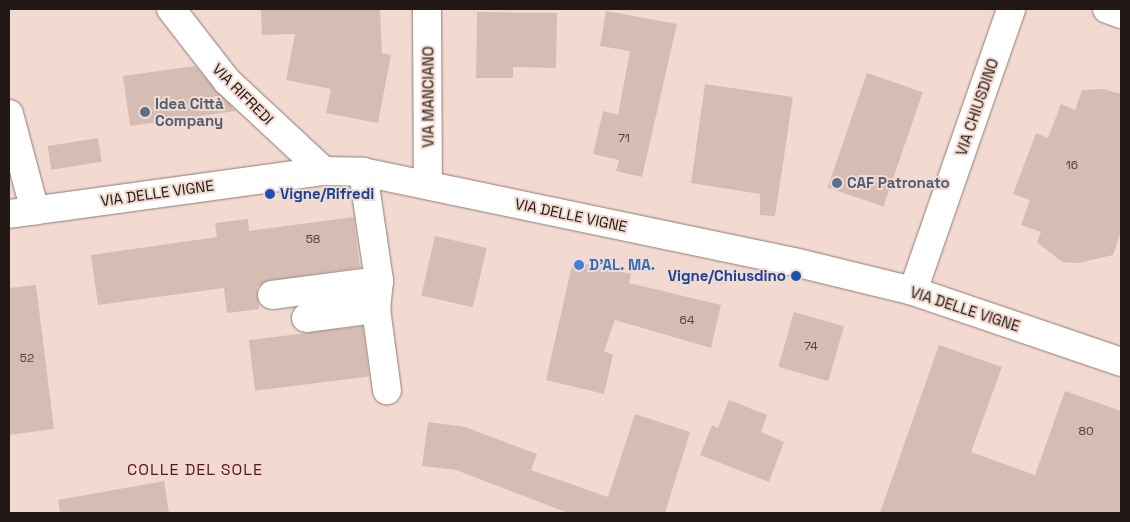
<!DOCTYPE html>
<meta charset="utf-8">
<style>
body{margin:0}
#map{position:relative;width:1130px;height:522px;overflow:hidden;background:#f3dad1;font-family:"Space Grotesk",sans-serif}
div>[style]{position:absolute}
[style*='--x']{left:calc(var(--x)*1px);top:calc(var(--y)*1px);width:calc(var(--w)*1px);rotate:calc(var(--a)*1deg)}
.building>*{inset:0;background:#d5bdb4;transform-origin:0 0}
.roads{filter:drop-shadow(0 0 1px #917b72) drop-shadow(0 0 1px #917b72)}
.minor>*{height:28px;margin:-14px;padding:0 14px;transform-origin:14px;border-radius:14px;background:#fff}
.dots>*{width:14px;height:14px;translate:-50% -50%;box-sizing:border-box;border:2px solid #f3dad1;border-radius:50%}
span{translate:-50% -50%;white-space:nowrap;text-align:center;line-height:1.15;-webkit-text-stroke:4px #f3dad1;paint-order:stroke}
.number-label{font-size:12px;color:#4e413d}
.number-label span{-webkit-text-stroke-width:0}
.street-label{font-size:15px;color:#211815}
.service-label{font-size:15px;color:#4e5e75;font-weight:700}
.left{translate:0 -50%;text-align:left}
.transit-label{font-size:15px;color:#164399;font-weight:700}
.right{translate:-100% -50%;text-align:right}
.shop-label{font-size:15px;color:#366cbe;font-weight:700}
.neighbourhood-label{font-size:16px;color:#581429;letter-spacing:1px}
.frame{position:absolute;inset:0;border:10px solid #211815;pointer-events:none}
</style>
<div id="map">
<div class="building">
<i style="clip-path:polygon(261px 9px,380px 9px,382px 53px,391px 55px,378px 123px,326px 113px,331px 89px,286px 80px,295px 34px,262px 35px)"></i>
<i style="clip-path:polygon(606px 11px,677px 24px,642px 177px,616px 171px,619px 160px,593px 154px,603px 111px,618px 115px,630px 51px,600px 46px)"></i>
<i style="clip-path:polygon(477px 12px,557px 13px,556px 68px,513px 67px,513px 78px,476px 78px)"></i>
<i style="clip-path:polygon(195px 66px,236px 111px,130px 126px,123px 76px)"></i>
<i style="left:867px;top:73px;width:59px;height:121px;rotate:19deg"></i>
<i style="clip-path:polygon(705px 84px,793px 97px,775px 216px,760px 215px,760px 194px,691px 183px)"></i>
<i style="clip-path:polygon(1103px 89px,1121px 94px,1121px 231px,1113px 255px,1078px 263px,1062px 262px,1037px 242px,1041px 232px,1021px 225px,1030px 200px,1013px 194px,1036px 133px,1048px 138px,1061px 104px,1075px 110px,1082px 90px)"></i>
<i style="left:98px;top:138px;width:24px;height:51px;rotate:81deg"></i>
<i style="clip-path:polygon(354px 217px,360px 268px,270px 280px,257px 287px,259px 309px,227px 313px,224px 288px,98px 305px,91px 255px,217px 237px,215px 223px,248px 219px,249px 231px)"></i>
<i style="left:435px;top:236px;width:53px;height:61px;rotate:13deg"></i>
<i style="clip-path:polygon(573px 261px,631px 274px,629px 283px,721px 305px,711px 348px,615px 320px,604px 351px,613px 355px,604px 394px,546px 380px)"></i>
<i style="clip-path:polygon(36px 285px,54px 429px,9px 435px,9px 288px)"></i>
<i style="left:794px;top:312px;width:52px;height:57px;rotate:16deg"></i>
<i style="left:363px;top:326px;width:51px;height:115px;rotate:83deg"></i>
<i style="clip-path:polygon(939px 345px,1002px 367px,971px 452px,1035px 475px,1065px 391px,1121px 411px,1121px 513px,880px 513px)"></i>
<i style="clip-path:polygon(729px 400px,767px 415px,761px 432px,784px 442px,769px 482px,700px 455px,712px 425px,718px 428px)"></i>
<i style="clip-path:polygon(635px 414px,690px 432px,665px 513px,568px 513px,456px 470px,422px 466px,428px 422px,465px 427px,537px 454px,531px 470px,608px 497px)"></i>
<i style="clip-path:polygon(164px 481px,169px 513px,60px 513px,58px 500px)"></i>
</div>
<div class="roads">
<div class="minor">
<i style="--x:171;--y:9;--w:91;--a:52.1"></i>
<i style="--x:227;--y:81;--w:132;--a:42.9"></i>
<i style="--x:427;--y:9;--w:176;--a:89.7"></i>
<i style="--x:1107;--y:9;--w:15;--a:20"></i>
<i style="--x:9;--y:114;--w:100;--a:75"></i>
<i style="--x:363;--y:172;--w:110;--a:81.6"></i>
<i style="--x:379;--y:281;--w:28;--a:96"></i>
<i style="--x:376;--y:309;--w:82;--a:82.3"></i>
<i style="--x:9;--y:214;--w:318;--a:-7.8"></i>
<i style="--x:324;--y:171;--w:39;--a:1"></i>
<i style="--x:363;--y:172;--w:444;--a:11.8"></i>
<i style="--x:798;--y:263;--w:118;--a:13.7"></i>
<i style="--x:913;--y:291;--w:220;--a:18.8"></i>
<i style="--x:913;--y:291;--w:299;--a:-70.8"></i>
<i style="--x:272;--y:295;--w:108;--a:-7.5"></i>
<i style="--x:306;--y:318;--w:71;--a:-7.3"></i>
</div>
</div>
<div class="dots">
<i style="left:145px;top:112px;background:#5c6f8a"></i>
<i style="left:837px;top:183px;background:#5c6f8a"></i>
<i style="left:270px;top:194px;background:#1a4fb4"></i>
<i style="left:579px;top:265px;background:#3f7fe0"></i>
<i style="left:796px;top:276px;background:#1a4fb4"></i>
</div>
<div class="number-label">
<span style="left:624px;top:139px">71</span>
<span style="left:1072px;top:166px">16</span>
<span style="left:313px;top:240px">58</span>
<span style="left:687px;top:321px">64</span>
<span style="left:811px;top:347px">74</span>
<span style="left:27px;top:359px">52</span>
<span style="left:1086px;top:432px">80</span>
</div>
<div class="street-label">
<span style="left:243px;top:94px;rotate:45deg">VIA RIFREDI</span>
<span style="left:428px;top:97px;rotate:-90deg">VIA MANCIANO</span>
<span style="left:977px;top:107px;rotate:-71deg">VIA CHIUSDINO</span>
<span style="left:157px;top:193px;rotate:-8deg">VIA DELLE VIGNE</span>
<span style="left:571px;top:215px;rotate:12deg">VIA DELLE VIGNE</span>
<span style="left:965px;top:309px;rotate:18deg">VIA DELLE VIGNE</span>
</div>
<div class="service-label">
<span class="left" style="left:155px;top:112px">Idea Città<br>Company</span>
<span class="left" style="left:847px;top:183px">CAF Patronato</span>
</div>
<div class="transit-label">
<span class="left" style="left:280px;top:194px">Vigne/Rifredi</span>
<span class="right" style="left:786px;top:276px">Vigne/Chiusdino</span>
</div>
<div class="shop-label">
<span class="left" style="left:589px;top:265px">D'AL. MA.</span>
</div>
<div class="neighbourhood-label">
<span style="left:195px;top:470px">COLLE DEL SOLE</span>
</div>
<div class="frame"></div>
</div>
